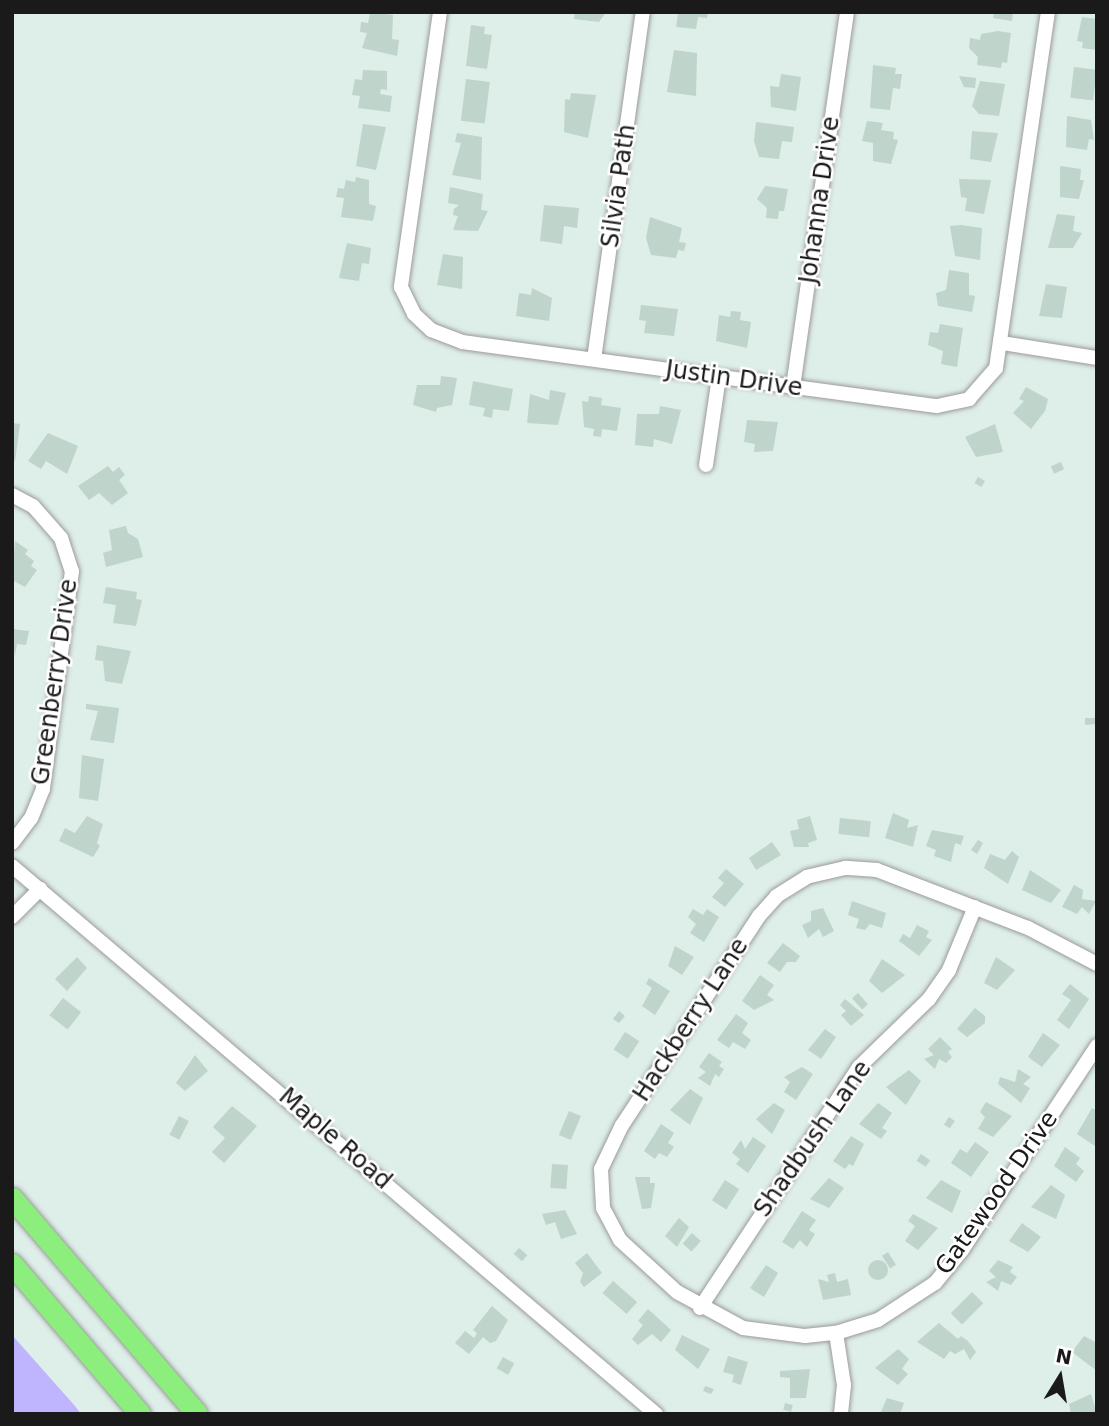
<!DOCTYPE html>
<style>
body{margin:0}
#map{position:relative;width:1109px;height:1426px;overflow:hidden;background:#deeee9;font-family:"DejaVu Sans",sans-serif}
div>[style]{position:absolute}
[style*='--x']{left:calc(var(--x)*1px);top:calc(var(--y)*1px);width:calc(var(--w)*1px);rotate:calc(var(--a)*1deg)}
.park>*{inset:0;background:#bfb5fe}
.building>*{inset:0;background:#bfd4ca;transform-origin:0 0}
.round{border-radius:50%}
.roads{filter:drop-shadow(0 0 2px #9b9b9b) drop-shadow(0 0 2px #9b9b9b)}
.minor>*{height:14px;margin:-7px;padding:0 7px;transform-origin:7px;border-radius:7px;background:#fff}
.highway>*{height:21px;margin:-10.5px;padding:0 10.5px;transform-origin:10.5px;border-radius:10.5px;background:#8bee7d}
span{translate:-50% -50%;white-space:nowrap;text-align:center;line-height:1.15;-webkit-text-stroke:5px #fff;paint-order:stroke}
.street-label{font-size:24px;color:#1a1a1a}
.frame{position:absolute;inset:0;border:14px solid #1a1a1a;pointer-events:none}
.north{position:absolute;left:1025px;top:1342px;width:70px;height:70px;-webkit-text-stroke:5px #fff;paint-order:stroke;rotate:11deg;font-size:19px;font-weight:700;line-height:28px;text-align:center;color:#1a1a1a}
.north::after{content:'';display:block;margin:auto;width:24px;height:32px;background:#1a1a1a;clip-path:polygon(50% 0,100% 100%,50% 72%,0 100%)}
</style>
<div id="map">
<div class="park">
<i style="clip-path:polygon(12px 1335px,75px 1406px,81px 1414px,12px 1414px)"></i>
</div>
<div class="building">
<i style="clip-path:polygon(575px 12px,606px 12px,599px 22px,574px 19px)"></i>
<i style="clip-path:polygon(708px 12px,707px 18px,698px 17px,696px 29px,676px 27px,678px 13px)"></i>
<i style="clip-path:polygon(994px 12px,1013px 12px,1012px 21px,993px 18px)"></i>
<i style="clip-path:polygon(380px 13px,393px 15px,392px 39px,399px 40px,397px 56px,362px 48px,367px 33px,360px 32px,361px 22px,368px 23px,370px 14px)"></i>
<i style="clip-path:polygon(1082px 17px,1097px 19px,1097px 50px,1082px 48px,1083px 42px,1077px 41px)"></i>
<i style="clip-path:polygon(471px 25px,485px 27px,484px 34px,492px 35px,487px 69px,466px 66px)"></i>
<i style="clip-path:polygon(998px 31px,1011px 33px,1007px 63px,1002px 62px,1001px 68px,977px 65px,978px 57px,969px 48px,970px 38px,980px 40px,981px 34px)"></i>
<i style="clip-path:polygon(674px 50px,697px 53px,696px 96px,667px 92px)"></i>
<i style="clip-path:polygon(873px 65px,896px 68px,895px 74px,902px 74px,900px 89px,893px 88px,890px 110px,870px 108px)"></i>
<i style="left:1074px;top:67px;width:23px;height:31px;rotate:7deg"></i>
<i style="clip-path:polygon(363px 70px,387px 71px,387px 90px,381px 89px,380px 94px,392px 96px,390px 112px,358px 108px,360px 96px,352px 95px,355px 79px,362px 80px)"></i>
<i style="clip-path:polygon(781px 74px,801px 77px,796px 111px,771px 107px,770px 86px,779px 87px)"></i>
<i style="clip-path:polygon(959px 76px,976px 78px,975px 88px,964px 87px)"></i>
<i style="left:466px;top:79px;width:24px;height:42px;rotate:7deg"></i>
<i style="clip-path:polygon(980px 81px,1005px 84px,999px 116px,979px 114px,972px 106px)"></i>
<i style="clip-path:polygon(571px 93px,596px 95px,588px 138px,564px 132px,565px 99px,570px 100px)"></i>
<i style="clip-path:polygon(1067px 116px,1091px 120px,1094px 140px,1089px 139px,1087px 150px,1066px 147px)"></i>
<i style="clip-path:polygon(867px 121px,883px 123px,881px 130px,894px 132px,893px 139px,898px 140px,891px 164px,873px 161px,873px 143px,862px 141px)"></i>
<i style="clip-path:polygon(756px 122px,794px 127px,792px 142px,782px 141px,779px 159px,759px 157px,754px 141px)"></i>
<i style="clip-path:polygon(363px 124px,386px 127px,376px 170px,356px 166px)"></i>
<i style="clip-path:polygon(972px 131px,998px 133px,991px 162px,970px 159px)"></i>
<i style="clip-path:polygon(457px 133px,482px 137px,481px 180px,452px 175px,461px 143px,455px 142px)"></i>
<i style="clip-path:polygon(1060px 166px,1081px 169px,1080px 180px,1084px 180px,1079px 199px,1060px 197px)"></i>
<i style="clip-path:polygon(356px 177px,369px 180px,369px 204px,376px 206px,373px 221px,341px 217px,344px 198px,336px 197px,338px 188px,344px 189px,346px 180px,355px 182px)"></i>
<i style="clip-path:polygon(959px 179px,991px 180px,984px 214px,965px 211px,967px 198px,961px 197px)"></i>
<i style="clip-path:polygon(765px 186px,788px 189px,784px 211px,779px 211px,778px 219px,766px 218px,767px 208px,757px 199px)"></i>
<i style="clip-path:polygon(450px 187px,483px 194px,481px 210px,488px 211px,478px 231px,453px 230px,458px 216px,453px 215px,454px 209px,459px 205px,448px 203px)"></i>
<i style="clip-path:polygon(544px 205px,579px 208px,577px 228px,564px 226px,562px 244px,540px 241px)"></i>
<i style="clip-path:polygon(1057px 214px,1075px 216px,1073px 231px,1082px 233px,1073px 248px,1048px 248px)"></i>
<i style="clip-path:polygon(650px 217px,682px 228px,679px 242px,686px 243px,684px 251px,678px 250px,676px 258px,651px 255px,646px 238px)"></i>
<i style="clip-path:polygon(961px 225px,982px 228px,980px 260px,955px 256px,950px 226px)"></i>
<i style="clip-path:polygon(347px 243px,371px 248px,369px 264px,362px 263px,359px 281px,339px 278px)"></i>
<i style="clip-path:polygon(443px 254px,463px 257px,462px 289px,437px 285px)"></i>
<i style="clip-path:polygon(949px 270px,969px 273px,969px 295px,975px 296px,972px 312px,938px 306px,936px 293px,946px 290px)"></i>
<i style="clip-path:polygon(1046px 284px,1067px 287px,1062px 318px,1039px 316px)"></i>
<i style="clip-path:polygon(532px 288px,552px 298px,549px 321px,516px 316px,519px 293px,531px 295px)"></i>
<i style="clip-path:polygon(641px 305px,678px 309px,674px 336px,644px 333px,646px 321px,639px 320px)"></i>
<i style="clip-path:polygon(731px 311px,741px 312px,740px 320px,751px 322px,747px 348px,716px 341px,719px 315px,730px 317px)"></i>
<i style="clip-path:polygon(940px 324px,963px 328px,957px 367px,941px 364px,943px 351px,928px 345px,930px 332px,938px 333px)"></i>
<i style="clip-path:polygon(441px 376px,457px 378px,452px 405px,437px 408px,436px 412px,413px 405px,417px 385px,440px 385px)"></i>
<i style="clip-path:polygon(473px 381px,513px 389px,509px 411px,493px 409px,492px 418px,483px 416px,485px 408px,469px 405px)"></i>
<i style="clip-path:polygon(1026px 387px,1048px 399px,1045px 411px,1031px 429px,1013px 413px,1024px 401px,1019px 399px)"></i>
<i style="clip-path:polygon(550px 390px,566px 393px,558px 425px,527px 423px,530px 394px,549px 400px)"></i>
<i style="clip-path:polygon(589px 396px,602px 398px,601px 405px,621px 408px,617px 431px,602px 429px,601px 437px,593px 436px,594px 429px,584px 427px,582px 401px,588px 402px)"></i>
<i style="clip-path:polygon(660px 406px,681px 410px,672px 444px,654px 439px,653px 447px,635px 445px,637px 414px,659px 414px)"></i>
<i style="clip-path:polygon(747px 420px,778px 422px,773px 451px,754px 452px,755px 444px,744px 442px)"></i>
<i style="clip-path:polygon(12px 423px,20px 424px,15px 461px,12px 460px)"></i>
<i style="clip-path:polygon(995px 424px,1003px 452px,976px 457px,965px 437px)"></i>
<i style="clip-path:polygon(48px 433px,78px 446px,67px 474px,46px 461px,41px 469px,28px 461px)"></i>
<i style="left:1061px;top:462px;width:8px;height:11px;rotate:67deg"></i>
<i style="clip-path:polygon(108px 466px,113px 472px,119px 467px,125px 475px,119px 480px,128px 493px,112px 505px,99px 493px,89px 500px,78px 486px)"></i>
<i style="left:978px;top:477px;width:8px;height:7px;rotate:30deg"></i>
<i style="clip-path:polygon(126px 526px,128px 533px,138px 539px,143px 557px,106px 567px,103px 553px,112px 550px,109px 530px)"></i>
<i style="clip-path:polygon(15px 541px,28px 550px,25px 554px,34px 561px,31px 566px,37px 570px,25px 587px,12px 580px)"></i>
<i style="clip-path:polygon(106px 587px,137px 592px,136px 599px,142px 600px,136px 626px,113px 623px,116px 605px,103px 603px)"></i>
<i style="clip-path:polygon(12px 629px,29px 631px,26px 645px,17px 644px,15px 656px)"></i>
<i style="clip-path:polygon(97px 645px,131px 651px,122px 684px,105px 681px,103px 661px,95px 660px)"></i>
<i style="clip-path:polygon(86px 704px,119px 708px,114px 743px,90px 740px,98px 711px,86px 709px)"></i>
<i style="clip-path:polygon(1085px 718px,1095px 718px,1095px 724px,1085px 725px)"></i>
<i style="clip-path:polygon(82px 755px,104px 759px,98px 801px,79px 798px)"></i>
<i style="clip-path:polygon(893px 813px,909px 820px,907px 828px,918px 825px,913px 847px,885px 838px)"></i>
<i style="clip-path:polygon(87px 816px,103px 824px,97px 843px,100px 846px,93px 857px,59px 841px,65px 828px,75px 833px)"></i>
<i style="clip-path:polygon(810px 816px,817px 840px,808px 843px,809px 847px,794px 847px,790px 831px,799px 829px,797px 820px)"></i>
<i style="left:840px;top:818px;width:31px;height:16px;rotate:6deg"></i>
<i style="clip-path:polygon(932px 830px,964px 836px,961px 845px,955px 843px,951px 862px,934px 856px,936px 850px,926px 846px)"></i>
<i style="clip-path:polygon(978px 840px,983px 843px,977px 854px,971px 850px)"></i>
<i style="clip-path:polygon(772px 842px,781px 855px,756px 870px,749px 858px)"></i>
<i style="clip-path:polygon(1012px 851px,1019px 857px,1008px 884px,984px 868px,990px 854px,1005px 860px)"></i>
<i style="clip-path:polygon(726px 869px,744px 884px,725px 907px,712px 897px,724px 883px,718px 878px)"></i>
<i style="clip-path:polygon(1030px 870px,1061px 890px,1051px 903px,1022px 890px)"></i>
<i style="clip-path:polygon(1074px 885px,1083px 890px,1082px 899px,1096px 901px,1089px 914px,1082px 907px,1077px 914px,1062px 907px)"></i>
<i style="clip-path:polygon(852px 901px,886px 913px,882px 928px,870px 924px,865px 930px,856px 928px,859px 919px,848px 915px)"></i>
<i style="clip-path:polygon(823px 908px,834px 931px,823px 937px,819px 929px,808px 938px,802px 925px,811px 921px,811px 911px)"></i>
<i style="clip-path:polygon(693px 909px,703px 915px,707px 909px,719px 917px,704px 942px,690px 933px,696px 924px,688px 917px)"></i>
<i style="clip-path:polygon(917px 925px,929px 931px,926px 937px,932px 940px,919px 956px,899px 941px,903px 934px,910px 938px)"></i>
<i style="clip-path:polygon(783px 943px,800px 956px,796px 962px,787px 962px,780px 972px,767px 963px)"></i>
<i style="clip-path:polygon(675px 946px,694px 957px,682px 975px,668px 966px)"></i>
<i style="clip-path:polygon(77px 957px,87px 968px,67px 991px,55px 979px)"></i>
<i style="clip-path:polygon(996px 957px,1015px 970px,997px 990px,984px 983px)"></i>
<i style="clip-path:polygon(882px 959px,905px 975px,882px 993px,869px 981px)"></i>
<i style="clip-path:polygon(760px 975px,774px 985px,767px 995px,774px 1000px,754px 1010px,742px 1001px)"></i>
<i style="clip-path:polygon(649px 978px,670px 991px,655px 1015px,642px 1006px,652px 988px,646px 984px)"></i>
<i style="clip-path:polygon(1070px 984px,1089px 999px,1069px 1029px,1057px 1020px,1071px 1000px,1062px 994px)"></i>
<i style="left:858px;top:993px;width:15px;height:8px;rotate:48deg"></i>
<i style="left:63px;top:998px;width:23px;height:22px;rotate:38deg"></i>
<i style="clip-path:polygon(845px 999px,864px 1015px,851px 1026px,841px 1015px,846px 1011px,840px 1005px)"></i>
<i style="clip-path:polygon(975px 1008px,985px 1016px,985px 1023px,967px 1037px,957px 1029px)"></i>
<i style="clip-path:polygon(619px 1011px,625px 1016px,619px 1023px,613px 1019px)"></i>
<i style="clip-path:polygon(736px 1014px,748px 1023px,742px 1033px,751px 1040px,745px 1049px,733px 1042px,729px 1048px,717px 1040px)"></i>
<i style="clip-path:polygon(825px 1029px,836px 1037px,821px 1059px,808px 1050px)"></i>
<i style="left:625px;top:1032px;width:17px;height:21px;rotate:33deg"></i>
<i style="clip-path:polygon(1043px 1033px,1060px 1045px,1042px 1067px,1028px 1057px)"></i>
<i style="clip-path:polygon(940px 1037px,952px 1049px,948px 1052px,952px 1057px,946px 1063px,939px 1059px,935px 1069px,924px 1059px,934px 1055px,928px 1049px)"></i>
<i style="clip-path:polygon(709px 1053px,722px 1062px,719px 1066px,724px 1069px,719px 1077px,715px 1074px,710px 1086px,698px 1078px,706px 1072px,699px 1067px)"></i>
<i style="clip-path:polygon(195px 1055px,208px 1071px,185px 1091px,176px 1083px)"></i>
<i style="clip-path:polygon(802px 1067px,813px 1074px,796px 1100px,784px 1092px,790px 1082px,784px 1077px)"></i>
<i style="clip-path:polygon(1018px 1069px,1031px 1077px,1023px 1084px,1030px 1088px,1021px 1103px,998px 1084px,1000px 1077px,1015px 1082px)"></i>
<i style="clip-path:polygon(909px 1070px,921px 1081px,906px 1105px,886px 1087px)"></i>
<i style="clip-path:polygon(690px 1089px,703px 1098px,690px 1125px,670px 1110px)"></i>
<i style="clip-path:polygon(986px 1102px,1012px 1116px,993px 1137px,978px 1129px,985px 1117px,980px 1112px)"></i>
<i style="clip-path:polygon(774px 1103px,785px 1110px,772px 1134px,756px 1119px)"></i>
<i style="clip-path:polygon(878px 1103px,892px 1113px,882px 1128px,887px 1131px,881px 1139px,859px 1124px)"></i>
<i style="clip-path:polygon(232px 1106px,257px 1126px,224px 1163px,212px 1152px,225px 1138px,213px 1127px)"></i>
<i style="clip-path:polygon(1092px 1108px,1097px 1111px,1095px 1146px,1077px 1134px)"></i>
<i style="left:569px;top:1111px;width:13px;height:26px;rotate:23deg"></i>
<i style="left:179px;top:1116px;width:11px;height:21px;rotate:27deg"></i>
<i style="left:949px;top:1117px;width:7px;height:9px;rotate:34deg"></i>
<i style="clip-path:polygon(661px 1124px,674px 1133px,668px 1143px,674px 1147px,667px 1157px,659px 1153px,655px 1159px,644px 1151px)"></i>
<i style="clip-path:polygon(851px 1136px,864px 1144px,853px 1166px,849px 1164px,845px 1169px,833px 1161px)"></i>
<i style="clip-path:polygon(753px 1137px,766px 1146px,748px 1173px,736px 1164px,740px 1159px,732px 1153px,741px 1140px,745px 1149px)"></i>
<i style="clip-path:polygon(975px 1142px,989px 1152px,971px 1177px,951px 1163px,960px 1149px,967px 1153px)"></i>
<i style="clip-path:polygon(1065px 1147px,1080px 1158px,1076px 1164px,1084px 1171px,1076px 1182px,1054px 1166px)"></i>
<i style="left:921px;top:1154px;width:11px;height:8px;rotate:34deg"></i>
<i style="left:552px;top:1164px;width:16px;height:24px;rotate:4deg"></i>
<i style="clip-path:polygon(635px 1177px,650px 1177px,650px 1183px,655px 1183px,651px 1208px,642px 1209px)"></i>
<i style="clip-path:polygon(829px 1178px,844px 1188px,829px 1208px,810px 1199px)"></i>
<i style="left:725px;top:1180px;width:17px;height:24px;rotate:33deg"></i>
<i style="clip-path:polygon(941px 1180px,961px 1191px,952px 1213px,926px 1198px)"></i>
<i style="clip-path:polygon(1051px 1185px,1065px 1195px,1056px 1219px,1031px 1207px)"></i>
<i style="clip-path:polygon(565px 1210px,577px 1234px,561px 1239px,555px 1222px,546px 1225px,542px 1214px)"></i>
<i style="clip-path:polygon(802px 1211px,816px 1220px,809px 1230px,815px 1234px,807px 1247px,800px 1240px,793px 1249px,782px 1242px)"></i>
<i style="clip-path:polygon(913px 1214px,938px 1228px,918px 1250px,905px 1241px,915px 1226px,908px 1221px)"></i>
<i style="clip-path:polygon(679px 1218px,689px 1227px,677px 1247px,665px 1236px)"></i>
<i style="clip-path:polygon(1022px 1223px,1041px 1237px,1028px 1252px,1009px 1241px)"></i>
<i style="left:692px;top:1233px;width:12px;height:14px;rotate:42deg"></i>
<i style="left:519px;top:1248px;width:11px;height:8px;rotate:41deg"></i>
<i style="left:888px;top:1252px;width:15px;height:7px;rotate:58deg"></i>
<i style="clip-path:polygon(587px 1253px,602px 1273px,584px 1287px,580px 1282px,583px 1273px,575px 1263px)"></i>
<i class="round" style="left:868px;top:1260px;width:20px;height:20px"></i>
<i style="clip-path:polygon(998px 1260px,1013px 1267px,1010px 1272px,1017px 1277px,1011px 1285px,1001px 1281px,998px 1291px,986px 1282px,996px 1277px,989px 1271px)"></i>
<i style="clip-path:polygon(766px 1265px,778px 1273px,764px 1297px,750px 1288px)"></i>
<i style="clip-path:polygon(835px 1273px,837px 1282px,848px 1279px,851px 1295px,823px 1300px,818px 1279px,829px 1282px,827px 1275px)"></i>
<i style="left:613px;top:1281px;width:32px;height:16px;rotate:41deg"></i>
<i style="left:972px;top:1292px;width:16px;height:30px;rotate:45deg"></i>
<i style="clip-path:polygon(492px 1306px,508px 1320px,496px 1341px,490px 1343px,483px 1337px,469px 1354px,455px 1343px,465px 1331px,474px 1338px,477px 1333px,473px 1330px)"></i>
<i style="clip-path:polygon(648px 1309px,671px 1330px,661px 1342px,652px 1334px,638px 1345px,632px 1339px,643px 1325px,638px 1321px)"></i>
<i style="clip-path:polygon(939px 1323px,958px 1339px,961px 1336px,968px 1341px,976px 1352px,970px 1360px,964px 1349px,955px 1354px,950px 1351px,944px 1359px,917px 1342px)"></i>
<i style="clip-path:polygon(682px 1335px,710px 1349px,698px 1369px,675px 1350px)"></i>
<i style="clip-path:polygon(1084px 1336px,1097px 1343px,1097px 1371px,1072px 1352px)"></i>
<i style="clip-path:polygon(898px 1349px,909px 1359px,902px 1369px,908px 1374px,898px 1385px,875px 1368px)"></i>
<i style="clip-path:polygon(728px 1356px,748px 1362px,741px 1385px,732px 1382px,734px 1375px,723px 1372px)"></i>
<i style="left:503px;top:1357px;width:13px;height:13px;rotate:29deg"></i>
<i style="clip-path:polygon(810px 1369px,806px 1398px,790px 1398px,790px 1378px,780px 1377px,780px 1371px)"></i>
<i style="clip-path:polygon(705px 1386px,714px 1389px,711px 1394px,703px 1391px)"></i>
<i style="clip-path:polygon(1091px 1394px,1097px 1414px,1071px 1414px,1069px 1404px)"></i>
<i style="clip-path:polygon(887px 1398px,904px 1403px,900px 1414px,880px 1414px)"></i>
<i style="left:785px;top:1403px;width:8px;height:7px;rotate:14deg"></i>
</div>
<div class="roads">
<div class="minor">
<i style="--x:440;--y:12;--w:278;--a:98.1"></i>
<i style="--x:401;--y:287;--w:30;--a:64"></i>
<i style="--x:414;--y:314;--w:23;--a:43"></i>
<i style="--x:431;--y:330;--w:33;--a:21"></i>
<i style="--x:462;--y:342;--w:479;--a:7.7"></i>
<i style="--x:937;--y:406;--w:33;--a:-12"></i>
<i style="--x:969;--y:399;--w:41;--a:-48.9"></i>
<i style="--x:996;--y:368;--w:360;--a:-81.7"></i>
<i style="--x:1002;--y:343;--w:96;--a:9"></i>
<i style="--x:594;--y:359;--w:350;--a:-82"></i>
<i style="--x:793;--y:387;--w:379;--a:-81.8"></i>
<i style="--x:706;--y:465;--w:89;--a:-81.6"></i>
<i style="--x:12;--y:495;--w:24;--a:28"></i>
<i style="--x:33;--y:506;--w:43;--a:48.8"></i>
<i style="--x:61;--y:538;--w:35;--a:72"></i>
<i style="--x:72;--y:571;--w:220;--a:97.6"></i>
<i style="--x:43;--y:789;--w:31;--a:112"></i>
<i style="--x:31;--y:818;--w:31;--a:127"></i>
<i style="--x:12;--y:866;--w:846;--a:40.4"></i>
<i style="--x:12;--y:917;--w:40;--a:-45"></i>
<i style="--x:1097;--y:964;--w:78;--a:-152.4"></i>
<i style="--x:1028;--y:928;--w:162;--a:-159"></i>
<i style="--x:877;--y:870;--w:32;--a:-176"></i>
<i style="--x:845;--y:868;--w:39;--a:167"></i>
<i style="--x:807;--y:877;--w:36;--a:148"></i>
<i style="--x:777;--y:896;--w:27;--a:132"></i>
<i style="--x:759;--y:916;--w:250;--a:123.2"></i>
<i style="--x:622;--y:1125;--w:49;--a:115.5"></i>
<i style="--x:601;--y:1169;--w:39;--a:87"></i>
<i style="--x:603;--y:1208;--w:36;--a:62"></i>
<i style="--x:620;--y:1240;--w:77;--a:42.4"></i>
<i style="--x:677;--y:1292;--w:75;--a:28.6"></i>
<i style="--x:743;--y:1328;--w:63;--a:7.4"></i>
<i style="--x:805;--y:1336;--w:31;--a:-6"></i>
<i style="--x:836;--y:1333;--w:44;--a:-17.2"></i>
<i style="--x:878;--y:1320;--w:68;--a:-33"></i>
<i style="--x:935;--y:1283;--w:43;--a:-50.7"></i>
<i style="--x:962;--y:1250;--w:245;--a:-56.5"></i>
<i style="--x:700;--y:1308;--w:289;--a:-56.6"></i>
<i style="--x:859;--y:1067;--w:98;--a:-44.2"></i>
<i style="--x:929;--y:999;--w:35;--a:-55"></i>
<i style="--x:949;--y:970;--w:68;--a:-67.6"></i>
<i style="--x:836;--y:1333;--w:53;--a:81.3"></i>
<i style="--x:844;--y:1385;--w:29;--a:96"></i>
</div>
<div class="highway">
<i style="--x:12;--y:1198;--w:284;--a:49.4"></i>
<i style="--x:12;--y:1264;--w:197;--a:49.5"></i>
</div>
</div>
<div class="street-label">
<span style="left:619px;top:186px;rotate:-82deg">Silvia Path</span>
<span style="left:820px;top:200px;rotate:-82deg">Johanna Drive</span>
<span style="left:734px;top:379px;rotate:8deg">Justin Drive</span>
<span style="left:55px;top:682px;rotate:-82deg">Greenberry Drive</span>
<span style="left:691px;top:1020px;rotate:-57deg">Hackberry Lane</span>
<span style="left:335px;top:1139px;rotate:41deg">Maple Road</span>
<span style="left:813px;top:1139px;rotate:-55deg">Shadbush Lane</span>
<span style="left:997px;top:1193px;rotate:-55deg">Gatewood Drive</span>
</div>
<div class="frame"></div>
<div class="north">N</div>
</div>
